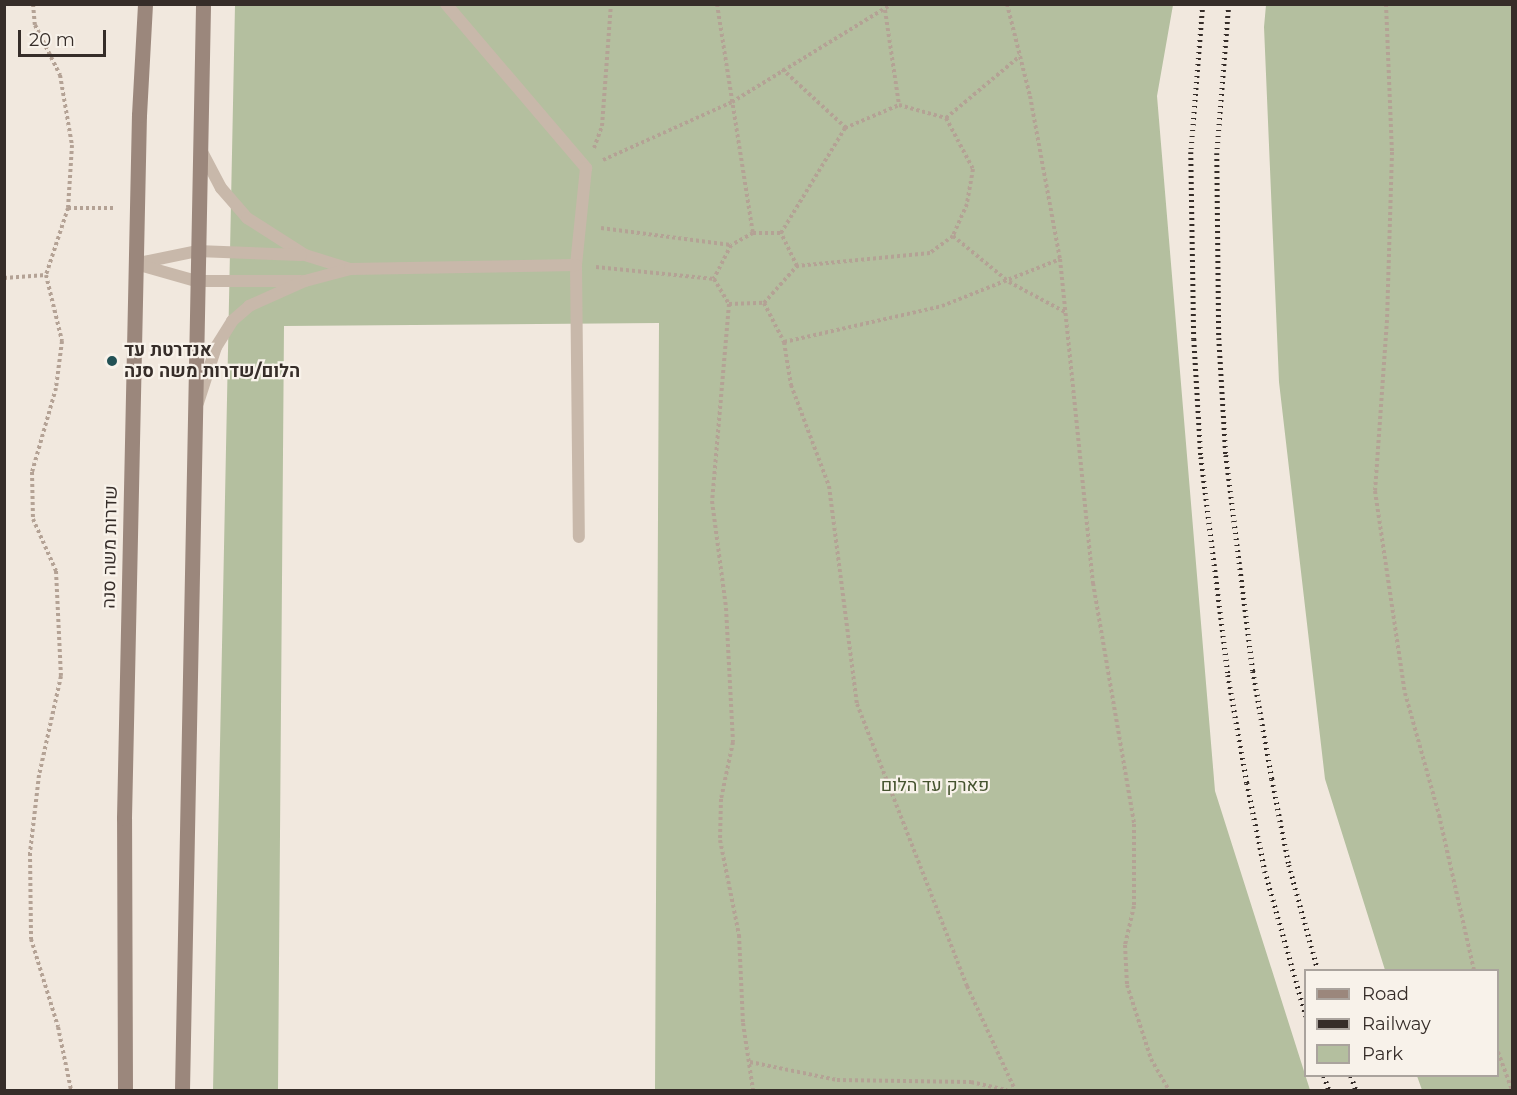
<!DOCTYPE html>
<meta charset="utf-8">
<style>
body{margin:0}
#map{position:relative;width:1517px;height:1095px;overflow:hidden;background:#f1e8de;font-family:Montserrat,Heebo,sans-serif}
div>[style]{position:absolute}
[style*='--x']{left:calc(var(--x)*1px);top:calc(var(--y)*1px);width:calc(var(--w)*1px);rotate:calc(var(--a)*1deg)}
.green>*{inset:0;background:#b4bf9f}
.path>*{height:4px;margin-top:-2px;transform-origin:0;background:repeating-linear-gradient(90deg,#b4a295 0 3px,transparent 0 6px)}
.lane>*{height:12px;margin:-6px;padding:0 6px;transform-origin:6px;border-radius:6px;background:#c8b8aa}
.secondary>*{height:15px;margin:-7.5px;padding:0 7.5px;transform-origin:7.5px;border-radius:7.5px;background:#9b877c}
.rail>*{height:4.5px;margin-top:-2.25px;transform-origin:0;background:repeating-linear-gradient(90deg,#362d29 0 1.5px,transparent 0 6px)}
.dots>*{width:16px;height:16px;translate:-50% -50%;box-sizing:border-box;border:3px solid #f8f2ea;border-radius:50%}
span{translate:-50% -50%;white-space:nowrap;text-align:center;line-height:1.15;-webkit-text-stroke:4.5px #f8f2ea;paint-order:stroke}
.poi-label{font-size:18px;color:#362d29;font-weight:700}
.left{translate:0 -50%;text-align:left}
.street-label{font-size:18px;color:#362d29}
.park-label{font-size:18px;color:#45532f}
.frame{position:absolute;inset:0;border:6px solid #362d29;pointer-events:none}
.legend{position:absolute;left:1304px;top:969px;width:195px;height:108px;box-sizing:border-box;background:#f8f2ea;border:2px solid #aaa39d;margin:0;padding:8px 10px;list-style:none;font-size:18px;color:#362d29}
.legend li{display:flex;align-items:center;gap:12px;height:30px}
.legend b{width:30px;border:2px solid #aaa39d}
.scale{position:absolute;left:18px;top:30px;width:88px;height:27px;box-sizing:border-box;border:3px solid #362d29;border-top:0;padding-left:8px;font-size:18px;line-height:21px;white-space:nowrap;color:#362d29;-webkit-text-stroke:4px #f8f2ea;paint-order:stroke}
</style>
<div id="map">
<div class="green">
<i style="clip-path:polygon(235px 5px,1173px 5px,1157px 96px,1215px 791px,1310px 1090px,655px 1090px,659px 323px,284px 326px,278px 1090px,213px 1090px)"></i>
<i style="clip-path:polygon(1266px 5px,1512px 5px,1512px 1090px,1422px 1090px,1417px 1076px,1498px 1076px,1498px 970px,1385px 970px,1325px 779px,1279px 382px,1264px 27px)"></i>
</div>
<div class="path">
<i style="--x:33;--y:4;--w:21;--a:85"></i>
<i style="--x:35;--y:25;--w:56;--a:63.4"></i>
<i style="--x:60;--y:75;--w:71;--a:80.3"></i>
<i style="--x:72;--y:145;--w:63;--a:93.6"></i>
<i style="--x:68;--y:208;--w:71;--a:108.2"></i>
<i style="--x:46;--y:275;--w:68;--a:76.4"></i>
<i style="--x:62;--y:341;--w:47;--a:97.3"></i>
<i style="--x:56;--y:388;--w:87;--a:105.9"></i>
<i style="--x:32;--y:472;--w:47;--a:88.8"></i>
<i style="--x:33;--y:519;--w:57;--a:66.1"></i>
<i style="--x:56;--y:571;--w:105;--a:87.3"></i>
<i style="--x:61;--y:676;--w:101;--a:102.5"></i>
<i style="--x:39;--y:775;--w:79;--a:96.6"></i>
<i style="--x:30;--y:853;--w:86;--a:89.3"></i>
<i style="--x:31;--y:939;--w:92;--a:72.9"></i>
<i style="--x:58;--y:1027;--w:64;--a:78.3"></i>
<i style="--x:717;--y:4;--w:232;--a:81.1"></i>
<i style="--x:1007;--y:4;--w:95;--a:76"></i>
<i style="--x:1030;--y:96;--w:166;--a:79.6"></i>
<i style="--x:1060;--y:259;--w:326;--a:84.2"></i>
<i style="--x:1093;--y:583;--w:244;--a:80.3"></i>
<i style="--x:1134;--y:824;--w:82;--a:90"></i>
<i style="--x:1134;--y:906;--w:40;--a:103"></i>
<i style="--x:1125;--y:945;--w:40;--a:87.1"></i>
<i style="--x:1127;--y:985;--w:78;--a:72"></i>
<i style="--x:1151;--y:1059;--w:36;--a:60"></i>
<i style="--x:1386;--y:4;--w:148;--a:87.7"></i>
<i style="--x:1392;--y:152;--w:168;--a:91.7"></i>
<i style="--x:1387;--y:320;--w:171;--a:94"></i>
<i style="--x:1375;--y:491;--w:204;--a:81.6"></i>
<i style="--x:1405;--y:693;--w:127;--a:74.4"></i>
<i style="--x:1439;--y:815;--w:159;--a:77.3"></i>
<i style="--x:885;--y:10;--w:96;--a:81.6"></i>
<i style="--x:782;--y:69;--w:86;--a:42.6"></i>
<i style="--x:899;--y:105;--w:49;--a:15.5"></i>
<i style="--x:946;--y:118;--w:58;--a:62.1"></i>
<i style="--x:973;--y:169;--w:36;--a:100"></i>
<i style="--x:967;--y:204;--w:35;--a:114"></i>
<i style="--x:953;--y:236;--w:29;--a:144"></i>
<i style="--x:930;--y:253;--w:134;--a:174.4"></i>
<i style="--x:797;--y:266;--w:37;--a:-116"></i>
<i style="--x:781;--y:233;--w:123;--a:-58.6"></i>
<i style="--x:845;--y:128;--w:59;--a:-23.1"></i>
<i style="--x:946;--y:118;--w:97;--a:-40"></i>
<i style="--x:594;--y:148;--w:23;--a:-70"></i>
<i style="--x:602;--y:126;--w:122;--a:-85.8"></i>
<i style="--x:603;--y:160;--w:141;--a:-24.2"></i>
<i style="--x:732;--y:102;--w:188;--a:-31.5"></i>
<i style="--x:68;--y:208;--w:47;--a:0"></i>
<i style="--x:601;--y:228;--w:131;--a:7.5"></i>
<i style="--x:780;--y:233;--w:27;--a:180"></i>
<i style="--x:753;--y:233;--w:25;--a:151"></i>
<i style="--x:731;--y:245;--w:38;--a:117"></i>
<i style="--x:714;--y:279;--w:29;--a:59"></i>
<i style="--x:729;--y:304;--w:35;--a:-2"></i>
<i style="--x:764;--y:303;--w:50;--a:-48.3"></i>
<i style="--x:953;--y:236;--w:72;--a:39.4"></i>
<i style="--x:1009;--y:282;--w:64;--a:28.2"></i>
<i style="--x:596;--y:267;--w:119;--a:5.8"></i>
<i style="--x:4;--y:278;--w:42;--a:-4.1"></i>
<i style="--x:764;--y:303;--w:44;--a:62.9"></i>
<i style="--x:784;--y:342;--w:44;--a:80.8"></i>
<i style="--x:791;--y:385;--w:108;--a:69.4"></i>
<i style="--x:829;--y:486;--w:220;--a:82.7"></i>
<i style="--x:857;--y:704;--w:303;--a:68.7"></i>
<i style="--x:967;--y:986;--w:115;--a:65.2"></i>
<i style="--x:729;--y:304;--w:198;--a:94.9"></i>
<i style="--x:712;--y:501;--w:108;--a:82.5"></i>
<i style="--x:726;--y:608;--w:134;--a:87"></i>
<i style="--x:733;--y:742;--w:58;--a:101.9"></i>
<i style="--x:721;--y:799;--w:41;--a:91.4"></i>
<i style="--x:720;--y:840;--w:97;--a:78.7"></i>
<i style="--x:739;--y:935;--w:88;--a:87.4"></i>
<i style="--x:743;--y:1023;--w:68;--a:81.5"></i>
<i style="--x:784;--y:342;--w:162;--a:-12.8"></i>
<i style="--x:942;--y:306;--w:127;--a:-21.7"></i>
<i style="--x:1498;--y:1052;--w:40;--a:69.8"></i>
<i style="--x:750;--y:1062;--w:89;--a:11.7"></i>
<i style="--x:837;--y:1080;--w:134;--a:0.9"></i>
<i style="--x:971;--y:1082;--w:37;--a:13"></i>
</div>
<div class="lane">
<i style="--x:446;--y:4;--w:216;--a:49.5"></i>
<i style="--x:586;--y:168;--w:98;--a:95.9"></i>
<i style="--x:576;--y:265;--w:272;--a:89.4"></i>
<i style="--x:200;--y:148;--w:45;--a:62.3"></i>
<i style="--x:221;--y:188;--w:40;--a:49"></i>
<i style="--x:247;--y:218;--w:69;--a:32.5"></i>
<i style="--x:305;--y:255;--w:47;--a:17.3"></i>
<i style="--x:139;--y:263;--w:59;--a:-11.7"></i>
<i style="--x:197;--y:251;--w:104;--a:2.2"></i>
<i style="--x:136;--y:264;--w:62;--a:15.8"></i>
<i style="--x:196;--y:281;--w:105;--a:0"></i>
<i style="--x:198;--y:403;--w:59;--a:-72.2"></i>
<i style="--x:216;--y:347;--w:31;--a:-58"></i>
<i style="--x:232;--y:321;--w:23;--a:-41"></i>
<i style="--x:249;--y:306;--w:61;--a:-24.1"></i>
<i style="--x:305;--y:281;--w:47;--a:-14.9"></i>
<i style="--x:350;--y:269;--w:226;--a:-1"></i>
</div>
<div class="secondary">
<i style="--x:125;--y:1090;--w:272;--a:-90.2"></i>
<i style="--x:124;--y:818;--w:703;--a:-88.78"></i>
<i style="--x:139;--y:115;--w:111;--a:-86.9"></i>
<i style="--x:182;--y:1090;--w:1086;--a:-88.89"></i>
</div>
<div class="rail">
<i style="--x:1203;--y:4;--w:148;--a:94.6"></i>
<i style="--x:1191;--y:152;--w:187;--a:89.1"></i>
<i style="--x:1194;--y:339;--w:118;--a:86.6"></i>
<i style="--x:1201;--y:457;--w:220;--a:82.9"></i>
<i style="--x:1228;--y:675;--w:110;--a:80"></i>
<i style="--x:1247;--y:783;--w:90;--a:78.4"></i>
<i style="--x:1265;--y:871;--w:151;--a:74.2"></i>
<i style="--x:1229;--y:4;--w:149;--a:94.6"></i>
<i style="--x:1217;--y:153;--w:185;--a:89.4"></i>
<i style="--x:1219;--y:338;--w:117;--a:86.6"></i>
<i style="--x:1226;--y:455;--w:218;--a:82.9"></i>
<i style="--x:1253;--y:671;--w:110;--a:80"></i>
<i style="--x:1272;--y:779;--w:88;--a:78.8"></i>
<i style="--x:1289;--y:865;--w:109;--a:74.6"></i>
<i style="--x:1324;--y:1076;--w:15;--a:70"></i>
<i style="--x:1351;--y:1076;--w:15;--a:70"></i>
</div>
<div class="dots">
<i style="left:112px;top:361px;background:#225155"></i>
</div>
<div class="poi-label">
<span class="left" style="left:124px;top:361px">אנדרטת עד<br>הלום/שדרות משה סנה</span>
</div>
<div class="street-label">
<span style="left:110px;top:547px;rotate:-89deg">שדרות משה סנה</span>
</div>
<div class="park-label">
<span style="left:935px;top:785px">פארק עד הלום</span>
</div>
<div class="frame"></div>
<ul class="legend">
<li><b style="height:8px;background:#9b877c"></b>Road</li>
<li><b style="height:8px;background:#362d29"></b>Railway</li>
<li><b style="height:16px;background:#b4bf9f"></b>Park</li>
</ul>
<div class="scale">20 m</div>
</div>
